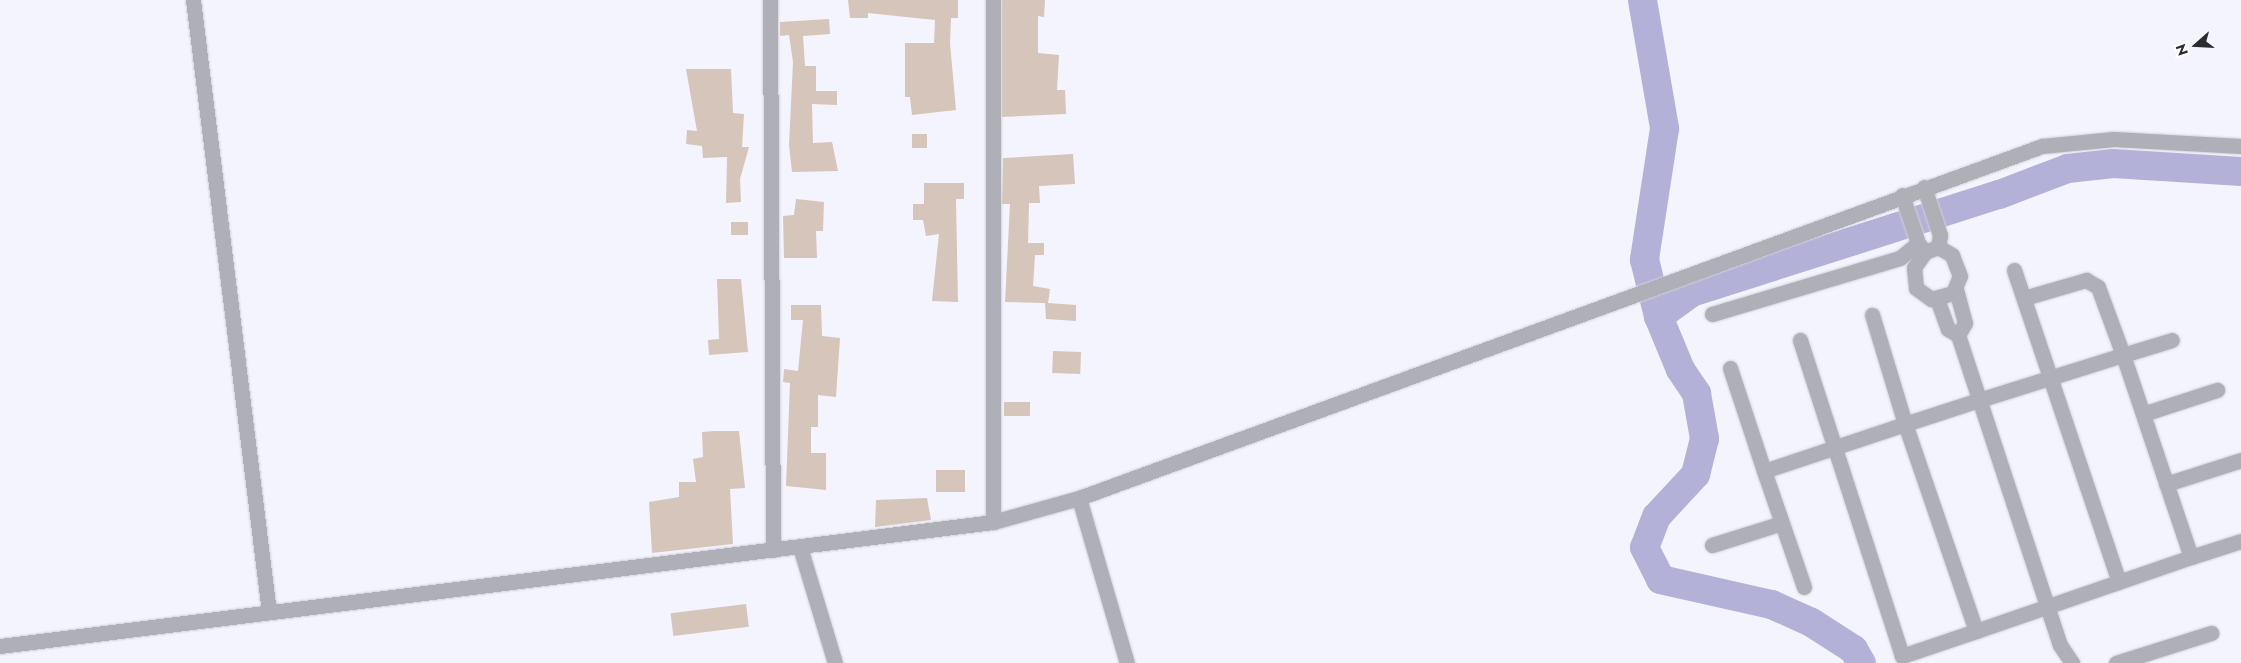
<!DOCTYPE html>
<style>
body{margin:0}
#map{position:relative;width:2241px;height:663px;overflow:hidden;background:#f4f4fe;font-family:Jost,sans-serif}
div>[style]{position:absolute}
[style*='--x']{left:calc(var(--x)*1px);top:calc(var(--y)*1px);width:calc(var(--w)*1px);rotate:calc(var(--a)*1deg)}
.river>*{height:29px;margin:-14.5px;padding:0 14.5px;transform-origin:14.5px;border-radius:14.5px;background:#b3b1d7}
.building>*{inset:0;background:#d5c5ba;transform-origin:0 0}
.roads{filter:drop-shadow(0 0 1px #d0d0d9) drop-shadow(0 0 1px #d0d0d9)}
.minor>*{height:15px;margin:-7.5px;padding:0 7.5px;transform-origin:7.5px;border-radius:7.5px;background:#afafb7}
span{translate:-50% -50%;white-space:nowrap;text-align:center;line-height:1.15;-webkit-text-stroke:4.5px #fff;paint-order:stroke}
.north{position:absolute;left:2171px;top:20px;width:50px;height:50px;-webkit-text-stroke:4px #fff;paint-order:stroke;rotate:251deg;font-size:14px;font-weight:700;line-height:20px;text-align:center;color:#2a2a30}
.north::after{content:'';display:block;margin:auto;width:18px;height:22px;background:#2a2a30;clip-path:polygon(50% 0,100% 100%,50% 72%,0 100%)}
</style>
<div id="map">
<div class="river">
<i style="--x:1642;--y:0;--w:130;--a:80.2"></i>
<i style="--x:1664;--y:128;--w:133;--a:98.7"></i>
<i style="--x:1644;--y:259;--w:59;--a:76.2"></i>
<i style="--x:1658;--y:316;--w:57;--a:67.5"></i>
<i style="--x:1680;--y:369;--w:29;--a:56"></i>
<i style="--x:1696;--y:393;--w:46;--a:79.9"></i>
<i style="--x:1704;--y:438;--w:37;--a:104"></i>
<i style="--x:1695;--y:474;--w:57;--a:132.9"></i>
<i style="--x:1656;--y:516;--w:33;--a:111"></i>
<i style="--x:1644;--y:547;--w:36;--a:63"></i>
<i style="--x:1660;--y:579;--w:114;--a:12.7"></i>
<i style="--x:1771;--y:604;--w:44;--a:24.2"></i>
<i style="--x:1811;--y:622;--w:50;--a:32.7"></i>
<i style="--x:1853;--y:649;--w:16;--a:60"></i>
<i style="--x:1658;--y:316;--w:41;--a:-36"></i>
<i style="--x:1691;--y:292;--w:323;--a:-17.7"></i>
<i style="--x:1999;--y:194;--w:73;--a:-20.9"></i>
<i style="--x:2067;--y:168;--w:46;--a:-6.2"></i>
<i style="--x:2113;--y:163;--w:128;--a:3.6"></i>
</div>
<div class="building">
<i style="clip-path:polygon(848px 0,958px 0,958px 18px,951px 18px,950px 43px,956px 110px,912px 115px,910px 97px,905px 97px,905px 43px,934px 43px,935px 20px,868px 13px,868px 18px,850px 18px)"></i>
<i style="clip-path:polygon(1002px 0,1045px 0,1044px 17px,1038px 16px,1038px 53px,1059px 55px,1057px 90px,1065px 90px,1066px 114px,1002px 117px)"></i>
<i style="clip-path:polygon(829px 19px,830px 34px,803px 36px,805px 66px,816px 66px,816px 91px,837px 91px,837px 105px,812px 104px,813px 143px,832px 142px,838px 171px,792px 172px,789px 145px,793px 62px,789px 35px,780px 36px,780px 22px)"></i>
<i style="clip-path:polygon(686px 69px,731px 69px,733px 113px,744px 114px,742px 147px,749px 147px,740px 179px,741px 202px,726px 203px,727px 157px,703px 158px,702px 146px,686px 144px,687px 130px,697px 131px)"></i>
<i style="left:912px;top:134px;width:15px;height:14px"></i>
<i style="clip-path:polygon(1073px 154px,1075px 184px,1039px 186px,1040px 203px,1029px 203px,1028px 243px,1044px 243px,1044px 255px,1035px 255px,1033px 286px,1050px 289px,1048px 303px,1076px 305px,1076px 321px,1046px 319px,1045px 303px,1005px 302px,1010px 204px,1002px 204px,1003px 158px)"></i>
<i style="clip-path:polygon(924px 183px,964px 183px,964px 199px,956px 199px,958px 302px,932px 301px,939px 234px,926px 236px,923px 220px,913px 220px,913px 204px,924px 204px)"></i>
<i style="clip-path:polygon(796px 199px,824px 202px,823px 231px,816px 231px,817px 258px,784px 258px,783px 216px,794px 215px)"></i>
<i style="left:731px;top:222px;width:17px;height:13px"></i>
<i style="clip-path:polygon(717px 279px,741px 279px,748px 352px,709px 355px,708px 340px,719px 339px)"></i>
<i style="clip-path:polygon(791px 305px,821px 305px,822px 336px,840px 338px,836px 397px,818px 395px,818px 427px,811px 427px,811px 453px,826px 453px,826px 490px,786px 486px,790px 383px,783px 382px,784px 369px,798px 371px,803px 320px,791px 320px)"></i>
<i style="left:1053px;top:351px;width:28px;height:22px;rotate:2deg"></i>
<i style="left:1004px;top:402px;width:26px;height:14px"></i>
<i style="clip-path:polygon(714px 431px,739px 431px,745px 488px,730px 489px,733px 544px,652px 553px,649px 502px,679px 497px,679px 482px,696px 482px,693px 459px,703px 457px,702px 432px)"></i>
<i style="left:965px;top:470px;width:22px;height:29px;rotate:90deg"></i>
<i style="clip-path:polygon(927px 498px,931px 520px,875px 527px,876px 500px)"></i>
<i style="left:746px;top:604px;width:23px;height:76px;rotate:83deg"></i>
</div>
<div class="roads">
<div class="minor">
<i style="--x:193;--y:0;--w:617;--a:82.92"></i>
<i style="--x:770;--y:0;--w:550;--a:89.69"></i>
<i style="--x:993;--y:0;--w:522;--a:90"></i>
<i style="--x:1924;--y:187;--w:51;--a:71.6"></i>
<i style="--x:1940;--y:235;--w:12;--a:99"></i>
<i style="--x:1902;--y:195;--w:51;--a:71.6"></i>
<i style="--x:1918;--y:243;--w:11;--a:52"></i>
<i style="--x:1925;--y:252;--w:19;--a:125"></i>
<i style="--x:1914;--y:268;--w:20;--a:84"></i>
<i style="--x:1916;--y:288;--w:19;--a:36"></i>
<i style="--x:1931;--y:299;--w:23;--a:-15"></i>
<i style="--x:1953;--y:293;--w:18;--a:-68"></i>
<i style="--x:1960;--y:276;--w:22;--a:-111"></i>
<i style="--x:1952;--y:255;--w:16;--a:-150"></i>
<i style="--x:1938;--y:247;--w:14;--a:159"></i>
<i style="--x:2014;--y:270;--w:329;--a:71.4"></i>
<i style="--x:2024;--y:298;--w:65;--a:-16.2"></i>
<i style="--x:2086;--y:280;--w:14;--a:30"></i>
<i style="--x:2098;--y:287;--w:72;--a:69.8"></i>
<i style="--x:2123;--y:355;--w:51;--a:-17"></i>
<i style="--x:1937;--y:299;--w:32;--a:70"></i>
<i style="--x:1948;--y:329;--w:12;--a:31"></i>
<i style="--x:1958;--y:335;--w:14;--a:-60"></i>
<i style="--x:1965;--y:323;--w:35;--a:-105"></i>
<i style="--x:1712;--y:314;--w:196;--a:-16.6"></i>
<i style="--x:1900;--y:258;--w:23;--a:-40"></i>
<i style="--x:1958;--y:335;--w:326;--a:71.8"></i>
<i style="--x:2060;--y:645;--w:22;--a:56"></i>
<i style="--x:1800;--y:340;--w:332;--a:72.1"></i>
<i style="--x:1902;--y:656;--w:78;--a:-18.7"></i>
<i style="--x:1730;--y:368;--w:108;--a:71.7"></i>
<i style="--x:2143;--y:414;--w:78;--a:-18"></i>
<i style="--x:2166;--y:484;--w:79;--a:-17.7"></i>
<i style="--x:1079;--y:498;--w:172;--a:73.8"></i>
<i style="--x:1712;--y:545;--w:73;--a:-17.4"></i>
<i style="--x:800;--y:547;--w:121;--a:73.2"></i>
<i style="--x:2191;--y:557;--w:52;--a:-17.7"></i>
<i style="--x:1804;--y:587;--w:123;--a:-109"></i>
<i style="--x:1764;--y:471;--w:149;--a:-18.4"></i>
<i style="--x:1905;--y:424;--w:78;--a:-18"></i>
<i style="--x:1979;--y:400;--w:151;--a:-17.4"></i>
<i style="--x:2123;--y:355;--w:213;--a:71.4"></i>
<i style="--x:2191;--y:557;--w:227;--a:161"></i>
<i style="--x:1976;--y:631;--w:219;--a:-108.9"></i>
<i style="--x:1905;--y:424;--w:114;--a:-106.8"></i>
<i style="--x:0;--y:646;--w:1001;--a:-7.12"></i>
<i style="--x:993;--y:522;--w:89;--a:-15.6"></i>
<i style="--x:1079;--y:498;--w:1025;--a:-20.08"></i>
<i style="--x:2042;--y:146;--w:72;--a:-5.6"></i>
<i style="--x:2114;--y:139;--w:127;--a:3.2"></i>
<i style="--x:2116;--y:663;--w:100;--a:-17.5"></i>
</div>
</div>
<div class="north">N</div>
</div>
